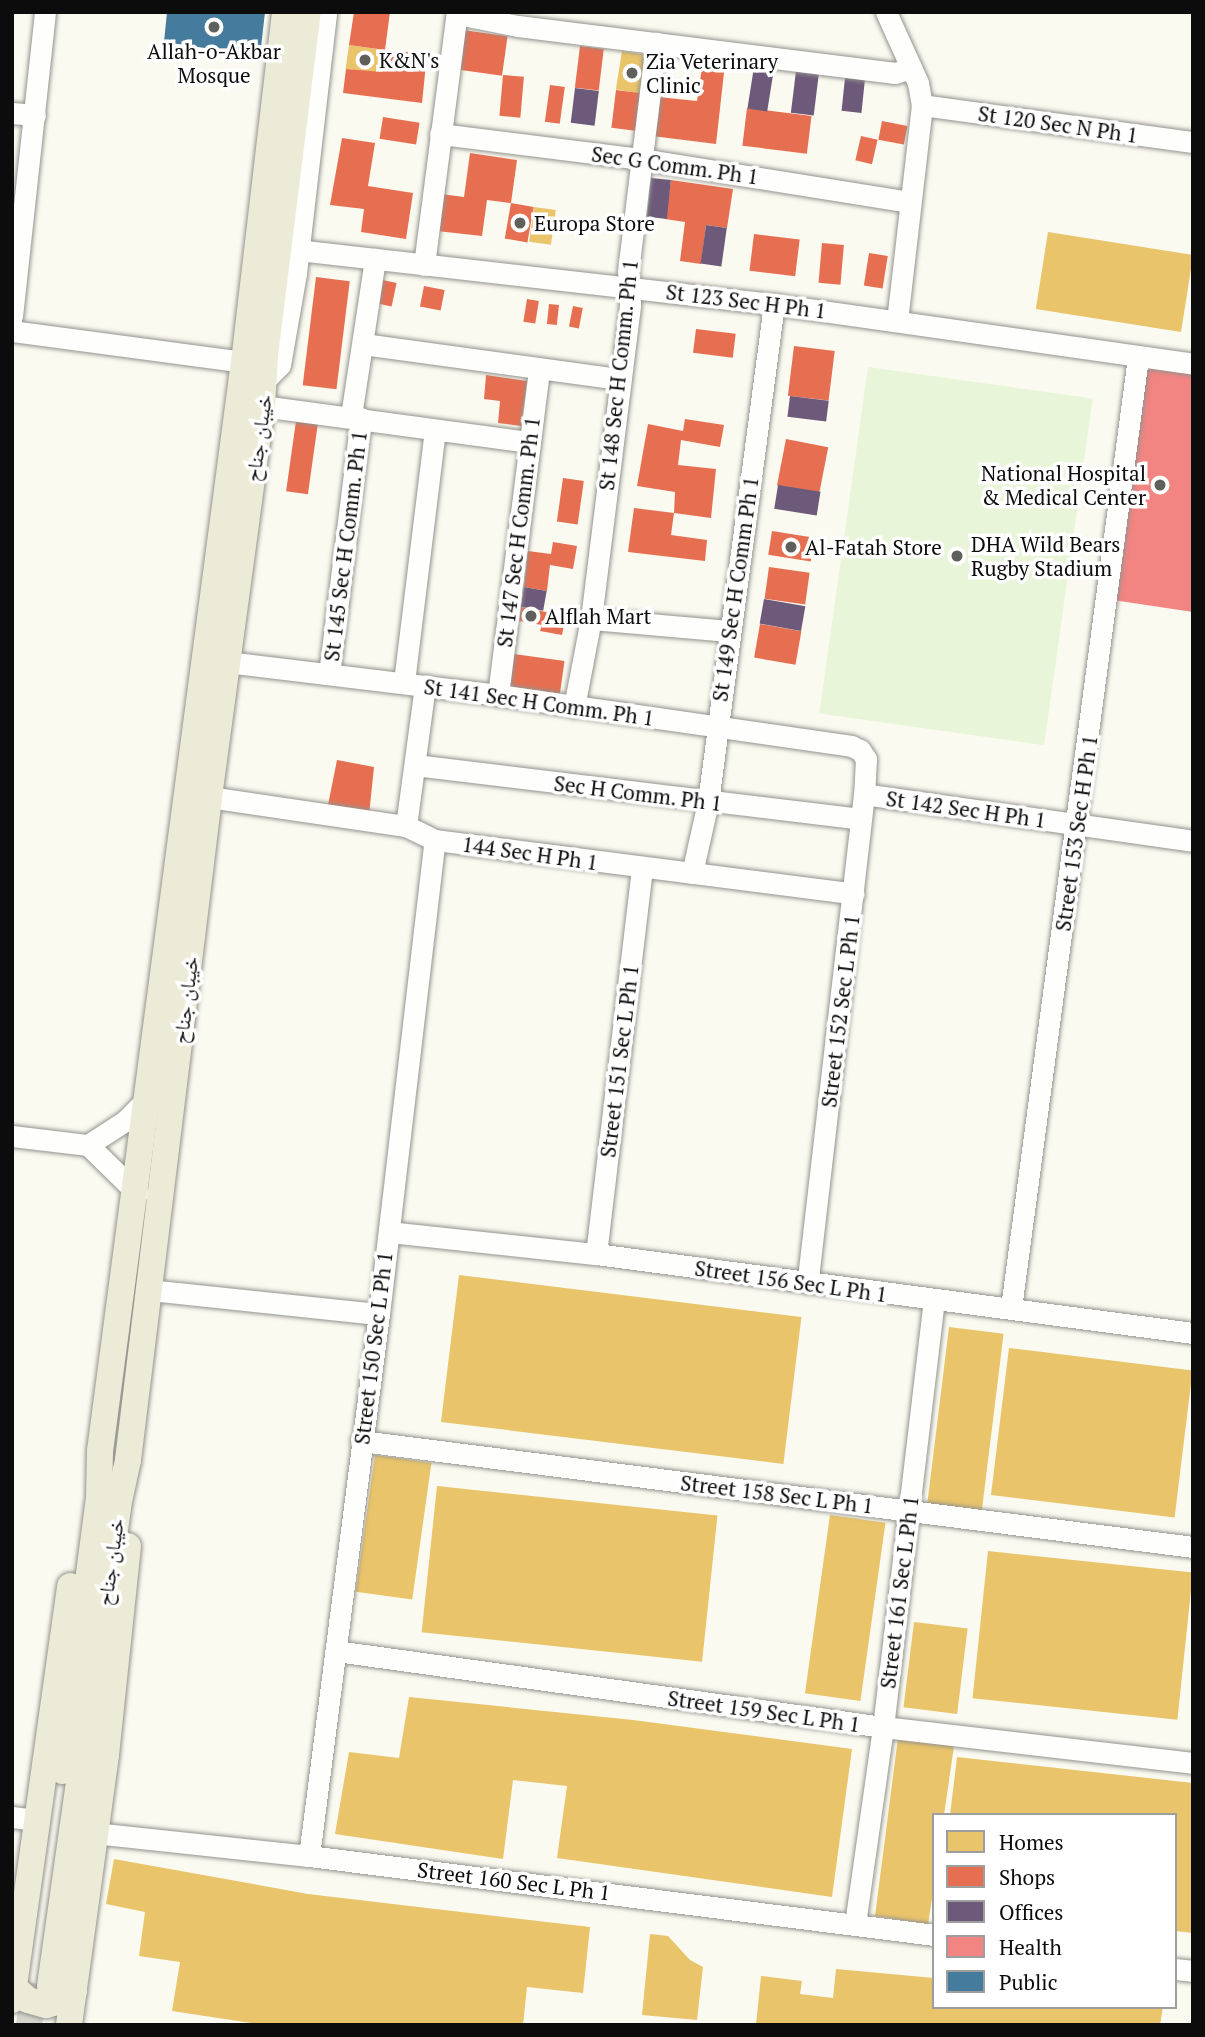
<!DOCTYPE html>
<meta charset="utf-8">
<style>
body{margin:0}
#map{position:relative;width:1205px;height:2037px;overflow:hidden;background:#fafaf0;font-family:"PT Serif","Noto Naskh Arabic",serif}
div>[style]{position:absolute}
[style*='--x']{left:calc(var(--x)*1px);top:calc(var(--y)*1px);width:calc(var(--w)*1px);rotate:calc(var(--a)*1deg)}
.pitch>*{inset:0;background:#e9f5d9;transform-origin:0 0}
.homes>*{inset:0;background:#e9c46a;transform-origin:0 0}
.shops>*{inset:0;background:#e76f51;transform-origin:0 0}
.offices>*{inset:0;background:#6d597a;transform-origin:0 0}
.health>*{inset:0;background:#f28482}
.public>*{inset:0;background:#457b9d}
.major-tunnel>*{height:26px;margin-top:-13px;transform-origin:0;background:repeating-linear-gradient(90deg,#d6d6ce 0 26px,transparent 0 39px)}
.roads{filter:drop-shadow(0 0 2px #93938f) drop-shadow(0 0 2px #93938f)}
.minor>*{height:21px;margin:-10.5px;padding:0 10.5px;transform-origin:10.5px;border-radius:10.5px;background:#fefefd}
.major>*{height:26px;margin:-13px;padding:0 13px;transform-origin:13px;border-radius:13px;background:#ecebd7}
.dots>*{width:19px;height:19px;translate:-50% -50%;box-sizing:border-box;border:4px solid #fff;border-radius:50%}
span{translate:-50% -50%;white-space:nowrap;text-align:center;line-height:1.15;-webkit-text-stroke:7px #fff;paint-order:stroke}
.poi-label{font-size:21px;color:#0c0c0c}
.left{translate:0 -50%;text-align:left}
.right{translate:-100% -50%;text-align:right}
.street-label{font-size:21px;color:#0c0c0c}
.frame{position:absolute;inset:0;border:14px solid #0c0c0c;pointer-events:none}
.legend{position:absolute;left:932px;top:1813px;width:245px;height:196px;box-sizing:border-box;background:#fff;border:2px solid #9e9e9e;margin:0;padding:9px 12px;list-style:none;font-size:21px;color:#0c0c0c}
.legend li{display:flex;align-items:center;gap:14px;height:35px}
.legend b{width:35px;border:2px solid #9e9e9e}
</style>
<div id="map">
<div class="pitch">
<i style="left:868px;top:367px;width:227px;height:350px;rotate:8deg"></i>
</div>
<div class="homes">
<i style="left:349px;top:45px;width:36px;height:24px;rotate:8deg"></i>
<i style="left:622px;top:51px;width:26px;height:39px;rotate:9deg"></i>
<i style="left:534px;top:207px;width:22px;height:35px;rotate:8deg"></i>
<i style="left:1048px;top:232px;width:147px;height:78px;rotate:9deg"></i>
<i style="left:459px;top:1275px;width:345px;height:148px;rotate:7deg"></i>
<i style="left:949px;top:1327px;width:55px;height:179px;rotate:7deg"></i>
<i style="left:1009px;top:1348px;width:185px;height:148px;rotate:7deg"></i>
<i style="left:375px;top:1455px;width:57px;height:138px;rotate:8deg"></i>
<i style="left:437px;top:1486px;width:282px;height:147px;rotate:6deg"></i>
<i style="left:830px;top:1515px;width:56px;height:180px;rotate:8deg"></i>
<i style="left:988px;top:1551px;width:206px;height:148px;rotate:6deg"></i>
<i style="left:914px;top:1622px;width:54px;height:86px;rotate:7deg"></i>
<i style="clip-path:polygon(409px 1697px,633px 1720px,852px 1749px,832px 1897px,557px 1858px,567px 1786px,513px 1780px,503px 1859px,335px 1834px,349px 1752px,399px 1758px)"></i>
<i style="clip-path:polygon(898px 1738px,954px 1746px,944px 1815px,934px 1815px,934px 1887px,928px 1924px,875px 1916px)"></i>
<i style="clip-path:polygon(957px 1757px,1193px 1783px,1193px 1933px,1175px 1931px,1175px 1815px,950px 1815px)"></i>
<i style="clip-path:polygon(114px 1859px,308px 1894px,590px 1927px,583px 1993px,527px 1987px,523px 2025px,264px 2025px,172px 2011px,180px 1962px,139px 1956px,145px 1912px,106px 1904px)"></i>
<i style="clip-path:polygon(650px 1934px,668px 1936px,690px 1960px,703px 1967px,697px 2020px,642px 2015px)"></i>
<i style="clip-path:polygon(836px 1969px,934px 1978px,934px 2007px,1163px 2007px,1160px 2025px,756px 2025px,761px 1976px,802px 1981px,800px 1994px,833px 1998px)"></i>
</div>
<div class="shops">
<i style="clip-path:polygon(354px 12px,390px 12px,385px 50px,349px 45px)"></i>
<i style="left:463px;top:30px;width:45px;height:40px;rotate:8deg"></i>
<i style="left:580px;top:46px;width:24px;height:42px;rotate:7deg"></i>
<i style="clip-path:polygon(385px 50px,427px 54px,422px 103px,343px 93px,346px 69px,382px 72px)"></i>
<i style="clip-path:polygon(703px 61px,725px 64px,716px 144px,652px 136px,658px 97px,697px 101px)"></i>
<i style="left:503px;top:75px;width:21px;height:41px;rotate:5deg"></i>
<i style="left:550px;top:85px;width:15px;height:37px;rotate:8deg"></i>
<i style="left:616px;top:90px;width:26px;height:38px;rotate:7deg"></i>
<i style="left:747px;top:108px;width:65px;height:38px;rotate:7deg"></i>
<i style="left:383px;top:117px;width:37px;height:22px;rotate:9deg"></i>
<i style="left:882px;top:121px;width:26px;height:19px;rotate:11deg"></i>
<i style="left:861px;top:136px;width:17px;height:25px;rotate:13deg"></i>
<i style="clip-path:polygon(342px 138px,375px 143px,368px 186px,413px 193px,406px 239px,361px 232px,364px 209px,330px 205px)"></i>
<i style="clip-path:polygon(470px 153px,517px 160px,511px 203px,487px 200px,482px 236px,437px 231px,441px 194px,464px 197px)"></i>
<i style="clip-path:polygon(671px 180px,733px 189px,727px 228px,706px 225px,701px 264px,680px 261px,685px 222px,665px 219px)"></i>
<i style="left:511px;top:203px;width:23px;height:36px;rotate:10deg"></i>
<i style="left:754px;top:234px;width:46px;height:37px;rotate:7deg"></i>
<i style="left:822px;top:243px;width:22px;height:40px;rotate:5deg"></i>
<i style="left:869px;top:253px;width:19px;height:33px;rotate:9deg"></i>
<i style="left:316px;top:277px;width:34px;height:109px;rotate:7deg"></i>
<i style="left:378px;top:279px;width:19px;height:24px;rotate:12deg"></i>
<i style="left:424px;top:286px;width:21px;height:21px;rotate:11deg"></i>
<i style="left:527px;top:299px;width:12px;height:23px;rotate:9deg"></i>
<i style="left:549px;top:304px;width:10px;height:20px;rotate:6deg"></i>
<i style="left:573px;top:306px;width:10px;height:21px;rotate:11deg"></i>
<i style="left:696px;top:329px;width:40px;height:24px;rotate:7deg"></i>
<i style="left:794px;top:346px;width:41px;height:50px;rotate:7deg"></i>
<i style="clip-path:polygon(486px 375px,527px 381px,521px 426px,498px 423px,500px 401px,484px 399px)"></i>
<i style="clip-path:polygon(685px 419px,724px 425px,720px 447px,681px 440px,678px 465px,716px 469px,711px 518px,674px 513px,675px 492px,637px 486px,648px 424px,683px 431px)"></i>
<i style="left:296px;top:421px;width:22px;height:71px;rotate:8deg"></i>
<i style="left:786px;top:439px;width:43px;height:47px;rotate:11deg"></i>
<i style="left:563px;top:478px;width:21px;height:44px;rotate:8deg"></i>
<i style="clip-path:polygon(634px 508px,674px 513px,671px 535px,707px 540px,705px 561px,628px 552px)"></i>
<i style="left:772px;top:531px;width:43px;height:24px;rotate:9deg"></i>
<i style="clip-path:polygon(553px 542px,577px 546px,573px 569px,550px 565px,547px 591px,524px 587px,528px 551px,551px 554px)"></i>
<i style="left:769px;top:567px;width:41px;height:32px;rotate:8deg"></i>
<i style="clip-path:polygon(521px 607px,566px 616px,562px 635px,540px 631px,542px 625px,519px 621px)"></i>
<i style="left:760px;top:624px;width:42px;height:34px;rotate:10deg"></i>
<i style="left:514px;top:654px;width:51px;height:33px;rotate:8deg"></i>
<i style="clip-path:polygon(337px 760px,374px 767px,369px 815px,327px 810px)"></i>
</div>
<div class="offices">
<i style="left:754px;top:67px;width:20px;height:42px;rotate:9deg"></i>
<i style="left:796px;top:71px;width:23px;height:42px;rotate:7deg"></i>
<i style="left:845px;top:78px;width:20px;height:33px;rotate:6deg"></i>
<i style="left:575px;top:88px;width:24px;height:35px;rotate:7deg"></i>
<i style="left:651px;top:178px;width:20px;height:39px;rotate:6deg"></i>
<i style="left:706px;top:225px;width:21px;height:39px;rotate:8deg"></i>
<i style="left:790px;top:396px;width:39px;height:21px;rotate:7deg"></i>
<i style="left:778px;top:485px;width:43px;height:24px;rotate:9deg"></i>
<i style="left:524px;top:587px;width:23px;height:20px;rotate:10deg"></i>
<i style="left:764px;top:599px;width:42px;height:25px;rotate:10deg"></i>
</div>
<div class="health">
<i style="clip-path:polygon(1142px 364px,1193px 370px,1193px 612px,1113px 600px)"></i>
</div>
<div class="public">
<i style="clip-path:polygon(167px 12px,265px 12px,260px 56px,164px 42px)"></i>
</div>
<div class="major-tunnel">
<i style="--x:29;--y:2025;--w:42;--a:-81.9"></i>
</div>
<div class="roads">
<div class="minor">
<i style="--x:886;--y:12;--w:78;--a:65.7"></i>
<i style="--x:918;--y:83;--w:22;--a:80"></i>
<i style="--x:922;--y:105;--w:217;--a:96.6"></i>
<i style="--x:457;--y:14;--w:62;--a:11.1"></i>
<i style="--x:518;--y:26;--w:380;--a:7.1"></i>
<i style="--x:895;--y:73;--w:17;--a:-17"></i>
<i style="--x:922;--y:105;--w:274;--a:7.8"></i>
<i style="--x:12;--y:113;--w:23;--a:5"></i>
<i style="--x:440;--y:134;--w:203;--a:7.1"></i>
<i style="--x:641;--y:159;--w:272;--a:9.1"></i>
<i style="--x:298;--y:250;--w:479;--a:6.5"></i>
<i style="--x:774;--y:304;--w:423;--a:8.1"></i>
<i style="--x:424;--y:265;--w:255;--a:-82.6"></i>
<i style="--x:12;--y:316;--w:306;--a:-83.8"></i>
<i style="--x:12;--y:331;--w:234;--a:7.6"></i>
<i style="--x:363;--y:344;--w:259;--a:7.8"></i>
<i style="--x:265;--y:380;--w:21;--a:-45"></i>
<i style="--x:280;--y:365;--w:93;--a:-80.1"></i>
<i style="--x:296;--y:273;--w:263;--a:-83.4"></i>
<i style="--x:262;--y:406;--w:270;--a:7.7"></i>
<i style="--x:351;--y:416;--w:159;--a:-81.3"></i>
<i style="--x:591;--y:619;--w:139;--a:5"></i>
<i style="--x:227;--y:662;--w:273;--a:6.9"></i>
<i style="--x:498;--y:695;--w:357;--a:8.2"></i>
<i style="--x:851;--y:746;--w:10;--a:24"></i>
<i style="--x:860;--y:750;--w:11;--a:56"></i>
<i style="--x:866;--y:759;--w:35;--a:93"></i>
<i style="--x:864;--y:794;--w:492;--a:96.6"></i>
<i style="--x:329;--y:674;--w:258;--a:-82.9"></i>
<i style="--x:404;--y:682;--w:253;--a:-83"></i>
<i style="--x:498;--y:695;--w:329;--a:-82.8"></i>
<i style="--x:574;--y:707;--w:90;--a:-79.1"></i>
<i style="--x:591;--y:619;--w:317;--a:-82.9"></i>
<i style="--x:630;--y:304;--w:33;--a:-93"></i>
<i style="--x:628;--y:271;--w:230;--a:-83"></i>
<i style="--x:415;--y:765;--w:449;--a:6.9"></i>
<i style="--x:864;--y:794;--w:332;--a:8.1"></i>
<i style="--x:209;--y:797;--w:199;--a:8.4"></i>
<i style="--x:406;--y:826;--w:32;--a:26"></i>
<i style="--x:435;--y:840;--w:422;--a:7.3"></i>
<i style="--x:406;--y:826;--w:142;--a:-82.3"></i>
<i style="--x:692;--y:873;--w:73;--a:-77.3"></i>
<i style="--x:708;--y:802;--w:502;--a:-82.45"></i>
<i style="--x:12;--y:1136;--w:77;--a:6.8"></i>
<i style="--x:88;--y:1145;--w:44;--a:-33"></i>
<i style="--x:125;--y:1121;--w:34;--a:-45"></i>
<i style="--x:88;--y:1145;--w:69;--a:44.4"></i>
<i style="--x:389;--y:1232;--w:208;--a:6.1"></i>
<i style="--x:596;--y:1254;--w:602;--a:7.54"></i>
<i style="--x:596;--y:1254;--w:389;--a:-83.2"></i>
<i style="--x:149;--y:1290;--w:231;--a:6"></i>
<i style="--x:1011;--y:1308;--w:958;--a:-82.39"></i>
<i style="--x:361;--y:1441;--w:839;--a:7.26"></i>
<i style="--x:336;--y:1651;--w:552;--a:7.91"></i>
<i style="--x:883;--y:1727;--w:312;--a:6.6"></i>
<i style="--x:12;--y:1817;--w:26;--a:7"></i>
<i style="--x:94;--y:1833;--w:216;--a:6.1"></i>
<i style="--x:309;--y:1856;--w:630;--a:7.2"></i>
<i style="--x:309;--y:1856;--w:547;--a:-82.64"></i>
<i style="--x:379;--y:1314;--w:477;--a:-83.3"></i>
<i style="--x:855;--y:1924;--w:199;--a:-81.9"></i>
<i style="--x:883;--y:1727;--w:429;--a:-83.2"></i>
<i style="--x:1175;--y:1969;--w:18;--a:6"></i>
</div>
<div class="major">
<i style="--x:63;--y:1771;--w:275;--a:-82.5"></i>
<i style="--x:99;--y:1498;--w:47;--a:-88.8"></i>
<i style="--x:100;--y:1451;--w:1098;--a:-82.47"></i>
<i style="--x:244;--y:362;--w:352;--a:-83.3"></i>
<i style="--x:50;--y:1986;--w:485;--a:-81.9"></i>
<i style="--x:118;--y:1506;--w:47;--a:-77.7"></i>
<i style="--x:128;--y:1460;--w:668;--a:-83.03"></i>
<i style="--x:209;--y:797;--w:395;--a:-82.3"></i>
<i style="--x:262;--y:406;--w:51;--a:-86.6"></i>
<i style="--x:265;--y:355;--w:346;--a:-82.9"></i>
<i style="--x:14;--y:1987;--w:19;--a:43"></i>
<i style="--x:28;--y:2000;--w:19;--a:16"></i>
<i style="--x:46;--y:2005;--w:20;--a:-15"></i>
<i style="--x:65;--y:2000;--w:13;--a:-45"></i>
<i style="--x:12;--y:2000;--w:418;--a:-82"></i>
<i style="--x:69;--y:2025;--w:273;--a:-82.2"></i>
<i style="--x:106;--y:1755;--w:210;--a:-84"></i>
</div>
</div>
<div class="dots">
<i style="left:214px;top:27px;background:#5f5f5c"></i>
<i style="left:365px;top:60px;background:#5f5f5c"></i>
<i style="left:632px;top:73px;background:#5f5f5c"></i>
<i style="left:520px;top:223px;background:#5f5f5c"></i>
<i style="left:1160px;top:485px;background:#5f5f5c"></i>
<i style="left:791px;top:547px;background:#5f5f5c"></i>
<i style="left:957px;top:556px;background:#5f5f5c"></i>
<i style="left:531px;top:616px;background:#5f5f5c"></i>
</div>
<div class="poi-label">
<span style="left:214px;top:63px">Allah-o-Akbar<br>Mosque</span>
<span class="left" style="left:379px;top:60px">K&amp;N's</span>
<span class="left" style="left:646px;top:73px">Zia Veterinary<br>Clinic</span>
<span class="left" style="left:534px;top:223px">Europa Store</span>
<span class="right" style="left:1146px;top:485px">National Hospital<br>&amp; Medical Center</span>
<span class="left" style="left:971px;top:556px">DHA Wild Bears<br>Rugby Stadium</span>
<span class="left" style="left:805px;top:547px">Al-Fatah Store</span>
<span class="left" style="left:545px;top:616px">Alflah Mart</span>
</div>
<div class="street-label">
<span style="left:1058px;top:124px;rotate:8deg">St 120 Sec N Ph 1</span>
<span style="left:675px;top:165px;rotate:8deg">Sec G Comm. Ph 1</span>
<span style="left:746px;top:301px;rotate:7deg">St 123 Sec H Ph 1</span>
<span style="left:618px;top:375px;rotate:-84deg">St 148 Sec H Comm. Ph 1</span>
<span style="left:258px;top:438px;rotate:-82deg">خیبان جناح</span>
<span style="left:518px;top:532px;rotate:-83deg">St 147 Sec H Comm. Ph 1</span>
<span style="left:345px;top:546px;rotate:-83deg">St 145 Sec H Comm. Ph 1</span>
<span style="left:735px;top:589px;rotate:-82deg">St 149 Sec H Comm Ph 1</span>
<span style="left:539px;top:702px;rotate:8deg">St 141 Sec H Comm. Ph 1</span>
<span style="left:638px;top:793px;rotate:7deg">Sec H Comm. Ph 1</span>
<span style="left:966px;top:809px;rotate:8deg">St 142 Sec H Ph 1</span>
<span style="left:1076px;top:833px;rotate:-82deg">Street 153 Sec H Ph 1</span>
<span style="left:530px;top:853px;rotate:8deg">144 Sec H Ph 1</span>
<span style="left:185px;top:1000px;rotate:-83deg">خیبان جناح</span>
<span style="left:840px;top:1011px;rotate:-83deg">Street 152 Sec L Ph 1</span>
<span style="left:619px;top:1061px;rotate:-83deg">Street 151 Sec L Ph 1</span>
<span style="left:791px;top:1281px;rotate:8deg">Street 156 Sec L Ph 1</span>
<span style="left:373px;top:1348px;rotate:-83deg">Street 150 Sec L Ph 1</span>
<span style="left:777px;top:1494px;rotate:7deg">Street 158 Sec L Ph 1</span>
<span style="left:110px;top:1562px;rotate:-82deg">خیبان جناح</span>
<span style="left:899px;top:1592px;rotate:-83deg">Street 161 Sec L Ph 1</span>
<span style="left:764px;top:1711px;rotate:8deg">Street 159 Sec L Ph 1</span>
<span style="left:514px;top:1881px;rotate:7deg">Street 160 Sec L Ph 1</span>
</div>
<div class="frame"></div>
<ul class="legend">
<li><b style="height:19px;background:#e9c46a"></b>Homes</li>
<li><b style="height:19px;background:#e76f51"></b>Shops</li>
<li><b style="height:19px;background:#6d597a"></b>Offices</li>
<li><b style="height:19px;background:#f28482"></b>Health</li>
<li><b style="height:19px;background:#457b9d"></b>Public</li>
</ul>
</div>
